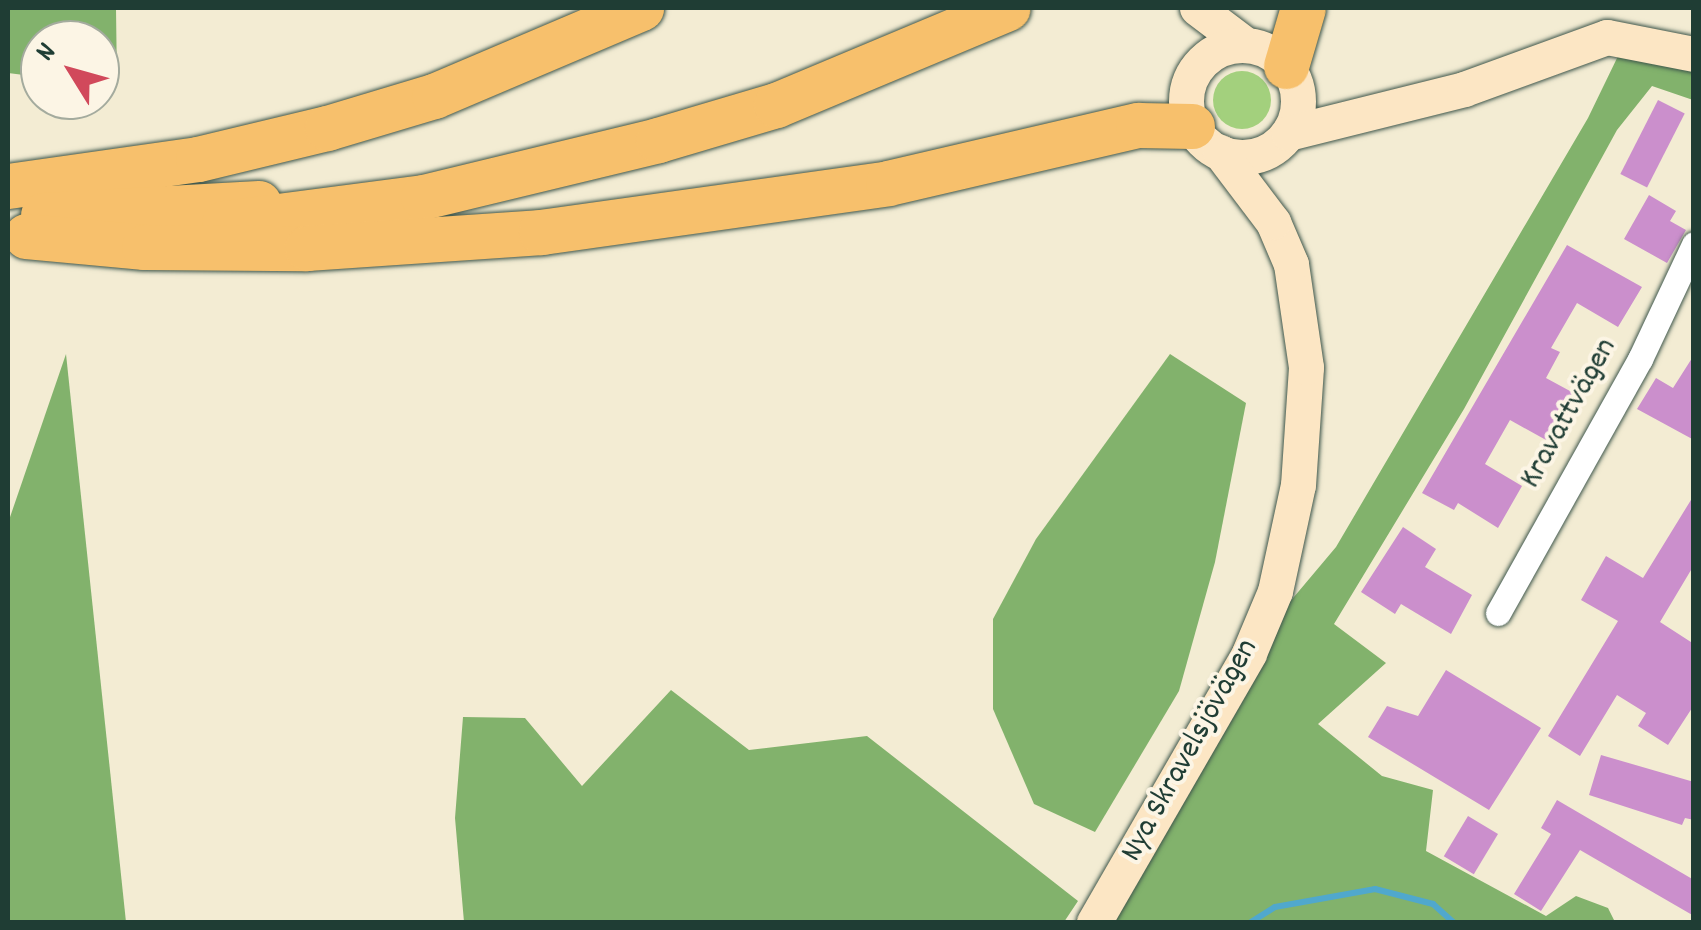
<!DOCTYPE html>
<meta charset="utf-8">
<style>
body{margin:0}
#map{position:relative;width:1701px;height:930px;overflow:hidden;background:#f3ecd3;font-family:Dekko,sans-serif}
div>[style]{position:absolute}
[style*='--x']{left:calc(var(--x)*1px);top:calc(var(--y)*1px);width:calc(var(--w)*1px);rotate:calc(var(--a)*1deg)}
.green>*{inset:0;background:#a3d07d}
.round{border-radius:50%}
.forest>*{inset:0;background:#82b26c}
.stream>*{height:6px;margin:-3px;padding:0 3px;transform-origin:3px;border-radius:3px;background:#50a8cd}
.building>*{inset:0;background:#cb8fcc;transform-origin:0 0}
.roads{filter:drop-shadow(0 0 2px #3f574c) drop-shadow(0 0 2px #3f574c)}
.street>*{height:25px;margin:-12.5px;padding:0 12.5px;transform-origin:12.5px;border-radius:12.5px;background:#fff}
.secondary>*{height:35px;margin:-17.5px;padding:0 17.5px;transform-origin:17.5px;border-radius:17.5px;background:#fce6c4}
.secondary>.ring{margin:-17.5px;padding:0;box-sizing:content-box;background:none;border:35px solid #fce6c4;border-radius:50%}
.highway>*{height:45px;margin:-22.5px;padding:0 22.5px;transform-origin:22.5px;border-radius:22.5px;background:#f7c06c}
span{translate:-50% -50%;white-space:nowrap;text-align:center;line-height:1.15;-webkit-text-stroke:8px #fcf5e5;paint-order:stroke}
.street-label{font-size:32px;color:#1f3d34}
.frame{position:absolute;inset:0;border:10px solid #1f3d34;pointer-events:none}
.north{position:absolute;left:20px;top:20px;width:100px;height:100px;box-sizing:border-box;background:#fcf5e5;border:2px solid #a4ab9e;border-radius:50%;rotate:307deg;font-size:28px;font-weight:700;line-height:40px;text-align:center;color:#1f3d34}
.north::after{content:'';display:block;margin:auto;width:35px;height:45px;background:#d1495b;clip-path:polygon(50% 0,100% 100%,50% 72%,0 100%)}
</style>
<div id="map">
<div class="green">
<i class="round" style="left:1213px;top:71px;width:58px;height:58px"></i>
</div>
<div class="forest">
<i style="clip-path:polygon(8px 8px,116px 8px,117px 84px,100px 82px,100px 40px,40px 40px,40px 77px,8px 73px)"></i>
<i style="clip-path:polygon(1619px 54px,1693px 69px,1693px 100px,1652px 86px,1617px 130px,1464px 409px,1334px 624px,1386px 663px,1318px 724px,1382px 776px,1433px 790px,1426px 851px,1546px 916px,1576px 896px,1608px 908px,1615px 922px,1115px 922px,1283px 610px,1336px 547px,1588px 118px)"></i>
<i style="clip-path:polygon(66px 354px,126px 922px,8px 922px,8px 523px)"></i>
<i style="clip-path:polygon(1170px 354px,1246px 403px,1215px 562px,1179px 691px,1095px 832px,1034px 804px,993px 709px,993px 619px,1036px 539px)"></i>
<i style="clip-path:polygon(671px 690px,749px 750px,867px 736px,1078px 901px,1064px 922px,464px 922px,455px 818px,463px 717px,525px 718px,582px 786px)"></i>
</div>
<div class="stream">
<i style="--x:1251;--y:922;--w:28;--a:-32"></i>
<i style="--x:1275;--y:907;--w:102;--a:-10.2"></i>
<i style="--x:1375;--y:889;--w:60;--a:14.5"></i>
<i style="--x:1433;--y:904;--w:27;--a:42"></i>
</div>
<div class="building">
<i style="left:1658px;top:100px;width:30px;height:83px;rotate:27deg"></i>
<i style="clip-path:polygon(1649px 195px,1676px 211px,1670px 221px,1686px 230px,1667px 263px,1624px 239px)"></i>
<i style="clip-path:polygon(1567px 245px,1642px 287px,1618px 327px,1577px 303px,1551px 348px,1560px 352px,1546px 378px,1581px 397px,1555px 445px,1510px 420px,1485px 464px,1522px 486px,1498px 528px,1458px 503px,1454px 510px,1422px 493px)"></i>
<i style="clip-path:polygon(1694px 355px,1694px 440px,1637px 409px,1656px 378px,1673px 388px)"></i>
<i style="clip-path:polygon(1694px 495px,1694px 565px,1660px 622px,1694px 644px,1694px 705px,1668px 745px,1638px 726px,1646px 713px,1617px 695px,1580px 756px,1548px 736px,1618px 621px,1581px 600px,1606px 556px,1643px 578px)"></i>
<i style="clip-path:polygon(1403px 527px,1436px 549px,1425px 567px,1472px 595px,1451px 634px,1401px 604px,1395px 614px,1361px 592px)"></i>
<i style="clip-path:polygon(1446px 670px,1541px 728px,1489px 810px,1368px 737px,1387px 706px,1418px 716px)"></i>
<i style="clip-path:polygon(1601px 755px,1694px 782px,1694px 820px,1685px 818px,1682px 825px,1589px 795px)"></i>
<i style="clip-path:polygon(1557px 800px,1694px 880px,1694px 916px,1580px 850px,1541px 911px,1514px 894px,1551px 834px,1541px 828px)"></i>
<i style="left:1468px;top:816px;width:35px;height:47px;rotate:31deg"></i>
</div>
<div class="roads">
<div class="street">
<i style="--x:1498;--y:613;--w:291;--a:-60.8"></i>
<i style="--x:1640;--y:359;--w:127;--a:-64.8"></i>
</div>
<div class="secondary">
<i style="--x:1197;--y:8;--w:61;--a:37.1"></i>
<i class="ring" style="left:1186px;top:45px;width:77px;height:77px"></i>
<i style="--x:1288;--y:133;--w:181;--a:-14"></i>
<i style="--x:1464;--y:89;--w:152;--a:-20"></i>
<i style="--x:1607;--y:37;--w:89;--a:11.1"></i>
<i style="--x:1094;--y:922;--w:310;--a:-60"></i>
<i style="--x:1249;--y:653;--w:67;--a:-67.2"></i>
<i style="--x:1275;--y:591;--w:108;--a:-77.8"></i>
<i style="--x:1298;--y:485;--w:118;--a:-86.1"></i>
<i style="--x:1306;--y:367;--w:104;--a:-98.3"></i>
<i style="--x:1291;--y:264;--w:46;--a:-113.2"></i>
<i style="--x:1273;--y:222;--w:88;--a:-127.1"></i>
</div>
<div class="highway">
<i style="--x:1286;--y:66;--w:60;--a:-73.7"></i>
<i style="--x:8;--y:186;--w:192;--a:-8.1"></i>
<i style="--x:198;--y:159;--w:133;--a:-13.5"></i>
<i style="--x:327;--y:128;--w:112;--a:-16.7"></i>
<i style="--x:434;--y:96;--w:225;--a:-23"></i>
<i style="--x:43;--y:215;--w:216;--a:-3.2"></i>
<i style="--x:224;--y:223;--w:201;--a:-7.4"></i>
<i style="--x:423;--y:197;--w:242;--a:-13.6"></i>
<i style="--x:658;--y:140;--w:123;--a:-16.5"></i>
<i style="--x:776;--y:105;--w:251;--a:-22.7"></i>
<i style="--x:26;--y:236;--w:119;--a:5.3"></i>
<i style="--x:144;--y:247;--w:163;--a:0.4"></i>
<i style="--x:307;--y:248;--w:235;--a:-3.9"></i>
<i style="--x:541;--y:232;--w:350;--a:-8"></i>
<i style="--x:888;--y:183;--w:257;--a:-13.1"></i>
<i style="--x:1138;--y:125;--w:54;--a:1.1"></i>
</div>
</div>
<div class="street-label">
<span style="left:1570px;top:414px;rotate:-61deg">Kravattvägen</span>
<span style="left:1191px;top:751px;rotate:-61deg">Nya Skravelsjövägen</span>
</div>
<div class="frame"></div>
<div class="north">N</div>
</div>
